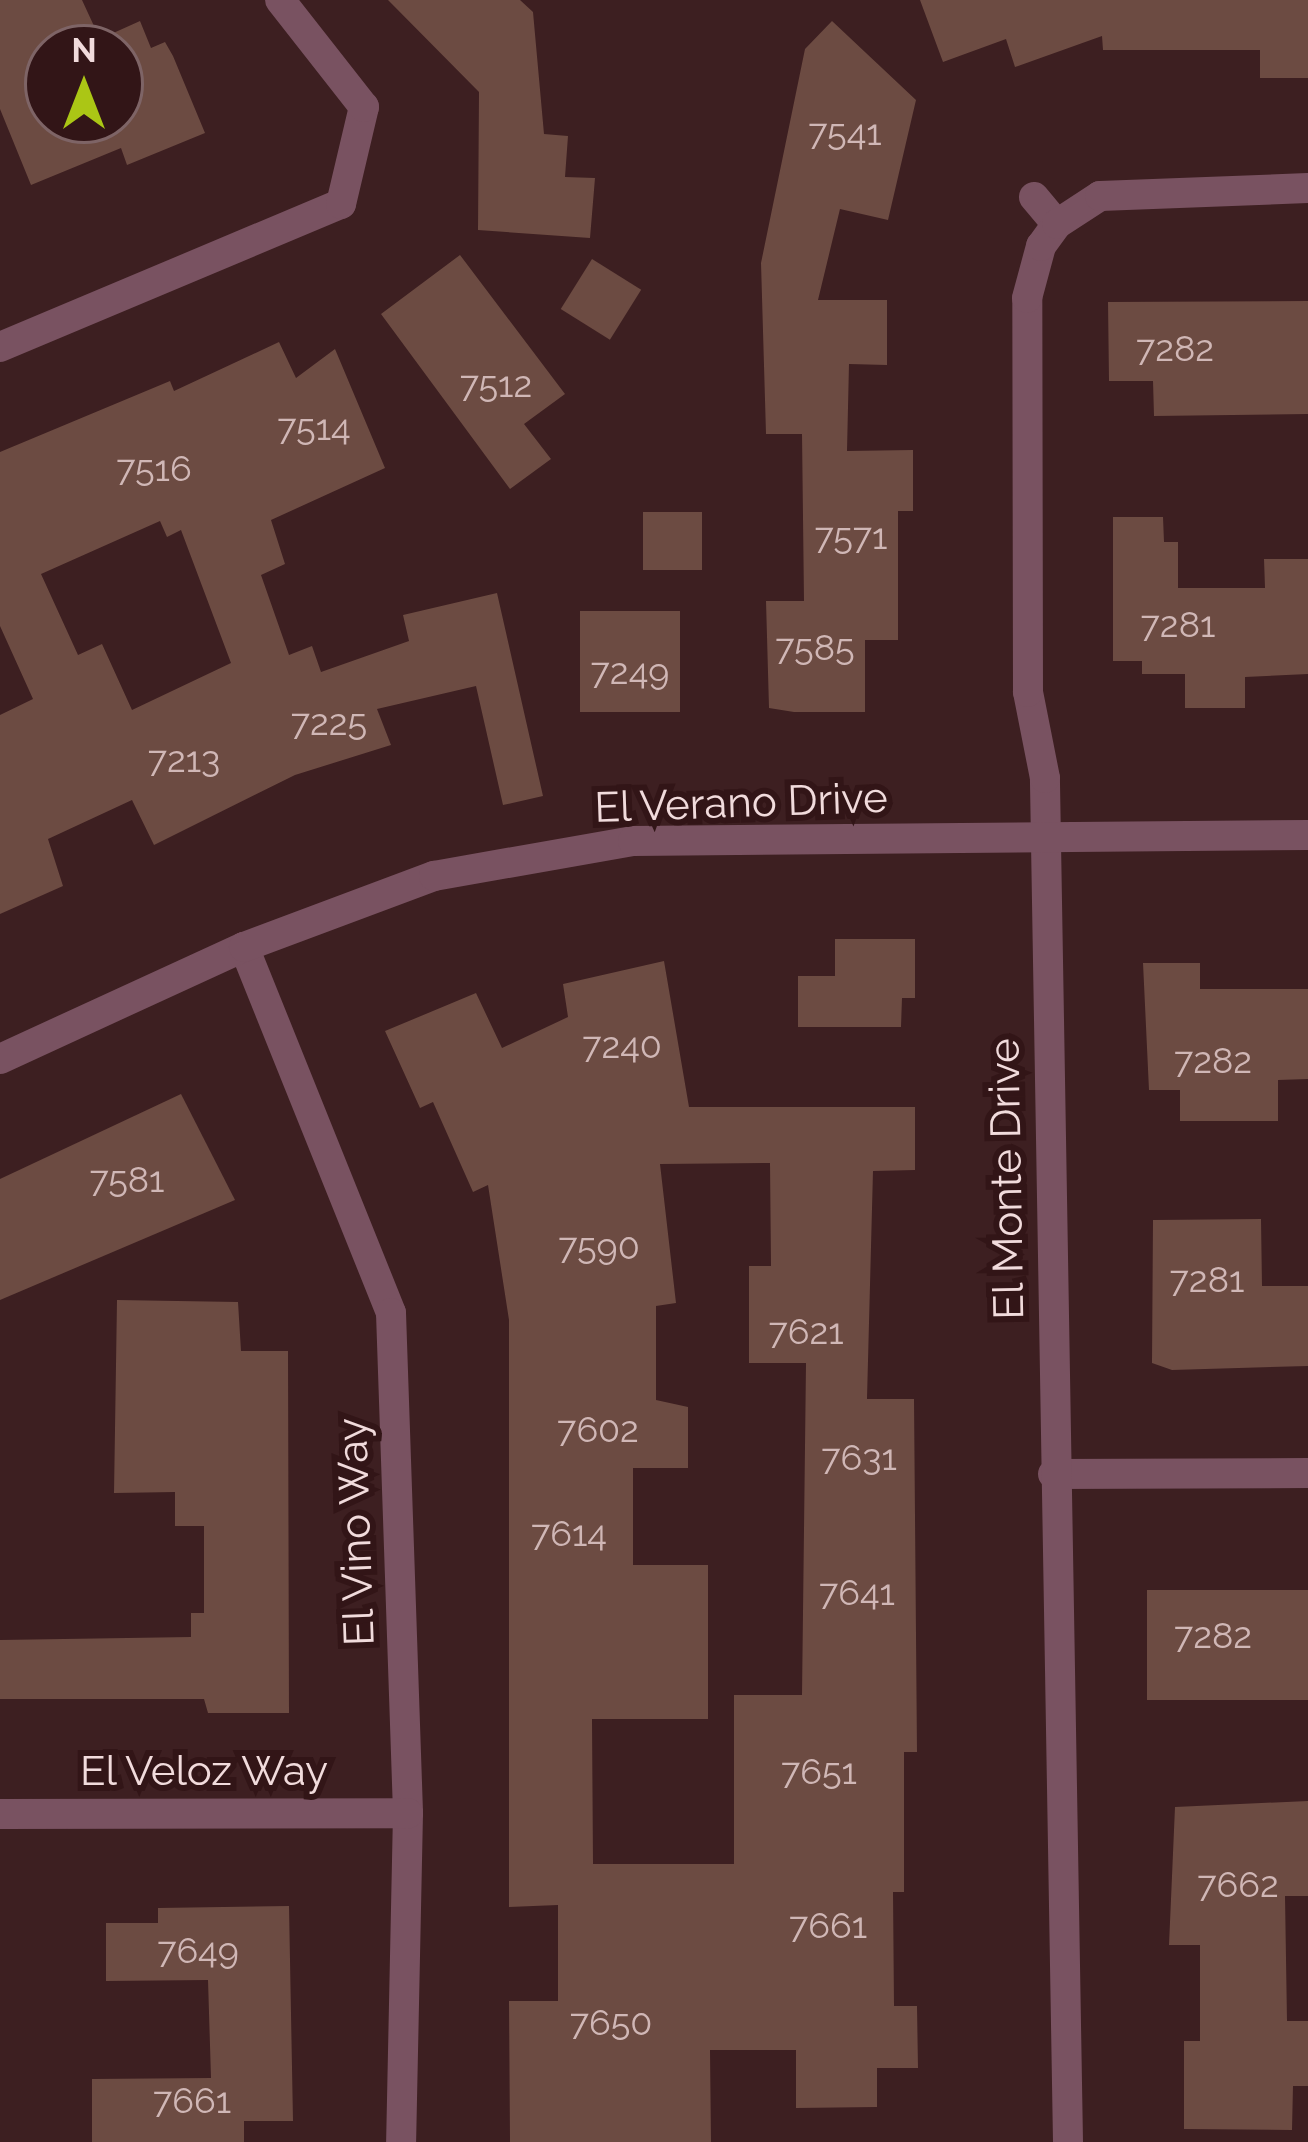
<!DOCTYPE html>
<style>
body{margin:0}
#map{position:relative;width:1308px;height:2142px;overflow:hidden;background:#3d1f21;font-family:Raleway,sans-serif}
div>[style]{position:absolute}
[style*='--x']{left:calc(var(--x)*1px);top:calc(var(--y)*1px);width:calc(var(--w)*1px);rotate:calc(var(--a)*1deg)}
.building>*{inset:0;background:#6c4b42;transform-origin:0 0}
.minor>*{height:30px;margin:-15px;padding:0 15px;transform-origin:15px;border-radius:15px;background:#795261}
.tertiary>*{height:30px;margin:-15px;padding:0 15px;transform-origin:15px;border-radius:15px;background:#795261}
span{translate:-50% -50%;white-space:nowrap;text-align:center;line-height:1.15;-webkit-text-stroke:12px #321517;paint-order:stroke}
.number-label{font-size:36px;color:#d0b7b6}
.number-label span{-webkit-text-stroke-width:0}
.street-label{font-size:42px;color:#f1dbdc}
.north{position:absolute;left:24px;top:24px;width:120px;height:120px;box-sizing:border-box;background:#321517;border:3px solid #7e6466;border-radius:50%;rotate:0deg;font-size:33px;font-weight:700;line-height:48px;text-align:center;color:#f1dbdc}
.north::after{content:'';display:block;margin:auto;width:42px;height:54px;background:#abc615;clip-path:polygon(50% 0,100% 100%,50% 72%,0 100%)}
</style>
<div id="map">
<div class="building">
<i style="clip-path:polygon(evenodd,0 0,82px 0,100px 39px,140px 21px,151px 48px,165px 42px,173px 56px,205px 133px,127px 165px,121px 148px,31px 185px,0 109px,0 0,48px 48px,120px 48px,120px 120px,48px 120px,48px 48px)"></i>
<i style="clip-path:polygon(388px 0,520px 0,533px 12px,544px 134px,568px 136px,565px 177px,595px 178px,590px 238px,478px 230px,479px 92px)"></i>
<i style="clip-path:polygon(920px 0,1308px 0,1308px 78px,1260px 78px,1260px 50px,1103px 50px,1102px 36px,1015px 67px,1006px 39px,943px 62px)"></i>
<i style="clip-path:polygon(832px 21px,916px 100px,888px 220px,840px 209px,818px 300px,887px 300px,887px 365px,849px 364px,847px 451px,913px 450px,913px 511px,898px 511px,898px 640px,865px 640px,865px 712px,794px 712px,769px 708px,766px 601px,804px 601px,802px 434px,766px 434px,761px 263px,805px 49px)"></i>
<i style="clip-path:polygon(460px 255px,565px 394px,524px 424px,551px 459px,510px 489px,381px 314px)"></i>
<i style="left:592px;top:259px;width:58px;height:59px;rotate:32deg"></i>
<i style="clip-path:polygon(1308px 301px,1308px 414px,1154px 416px,1153px 381px,1109px 381px,1108px 302px)"></i>
<i style="clip-path:polygon(evenodd,279px 342px,296px 378px,335px 349px,385px 468px,271px 520px,285px 564px,261px 575px,289px 655px,312px 646px,321px 672px,409px 641px,403px 615px,497px 593px,543px 796px,503px 805px,476px 686px,377px 709px,391px 745px,295px 775px,154px 845px,132px 800px,48px 839px,63px 886px,0 914px,0 715px,33px 699px,0 626px,0 452px,170px 381px,174px 391px,279px 342px,160px 521px,167px 537px,181px 530px,231px 663px,132px 710px,102px 644px,78px 655px,41px 574px,160px 521px)"></i>
<i style="left:643px;top:512px;width:59px;height:58px"></i>
<i style="clip-path:polygon(1113px 517px,1163px 517px,1164px 542px,1178px 542px,1178px 588px,1265px 588px,1264px 559px,1308px 559px,1308px 674px,1245px 677px,1245px 708px,1185px 708px,1185px 674px,1142px 674px,1142px 661px,1113px 661px)"></i>
<i style="left:680px;top:611px;width:101px;height:100px;rotate:90deg"></i>
<i style="clip-path:polygon(835px 939px,915px 939px,915px 998px,902px 998px,901px 1027px,798px 1027px,798px 976px,835px 976px)"></i>
<i style="clip-path:polygon(evenodd,664px 961px,689px 1107px,915px 1107px,915px 1170px,873px 1171px,867px 1399px,914px 1399px,917px 1752px,904px 1752px,904px 1892px,893px 1892px,894px 2006px,917px 2006px,918px 2068px,877px 2068px,877px 2107px,796px 2108px,796px 2050px,710px 2050px,711px 2142px,510px 2142px,509px 2001px,558px 2001px,558px 1905px,509px 1907px,509px 1320px,488px 1185px,473px 1192px,433px 1102px,420px 1108px,385px 1031px,476px 993px,502px 1048px,568px 1017px,563px 984px,664px 961px,770px 1163px,771px 1266px,749px 1266px,749px 1363px,806px 1363px,802px 1695px,734px 1695px,734px 1864px,593px 1864px,592px 1719px,708px 1719px,708px 1565px,633px 1565px,633px 1468px,688px 1468px,688px 1407px,656px 1400px,656px 1306px,676px 1303px,660px 1164px,770px 1163px)"></i>
<i style="clip-path:polygon(1143px 963px,1200px 963px,1200px 989px,1308px 989px,1308px 1079px,1278px 1080px,1278px 1121px,1180px 1121px,1180px 1090px,1149px 1090px)"></i>
<i style="clip-path:polygon(181px 1094px,235px 1200px,0 1300px,0 1179px)"></i>
<i style="clip-path:polygon(1261px 1219px,1262px 1286px,1308px 1286px,1308px 1366px,1172px 1370px,1152px 1363px,1153px 1220px)"></i>
<i style="clip-path:polygon(117px 1300px,238px 1302px,241px 1351px,288px 1351px,289px 1713px,208px 1713px,204px 1699px,0 1699px,0 1640px,191px 1637px,191px 1613px,204px 1613px,204px 1526px,175px 1526px,175px 1492px,114px 1493px)"></i>
<i style="left:1308px;top:1590px;width:110px;height:161px;rotate:90deg"></i>
<i style="clip-path:polygon(1308px 1801px,1308px 1896px,1285px 1896px,1287px 2021px,1308px 2021px,1308px 2086px,1293px 2086px,1292px 2130px,1184px 2129px,1184px 2041px,1200px 2041px,1200px 1945px,1169px 1945px,1175px 1807px)"></i>
<i style="clip-path:polygon(289px 1906px,293px 2121px,244px 2121px,244px 2142px,92px 2142px,92px 2079px,211px 2078px,208px 1980px,106px 1981px,106px 1923px,158px 1923px,158px 1908px)"></i>
</div>
<div class="minor">
<i style="--x:1034;--y:197;--w:35;--a:50"></i>
<i style="--x:0;--y:347;--w:370;--a:-22.8"></i>
<i style="--x:341;--y:204;--w:100;--a:-76.7"></i>
<i style="--x:364;--y:107;--w:136;--a:-128.1"></i>
<i style="--x:244;--y:947;--w:394;--a:68.1"></i>
<i style="--x:391;--y:1313;--w:500;--a:88.05"></i>
<i style="--x:408;--y:1813;--w:329;--a:91.2"></i>
<i style="--x:1053;--y:1474;--w:255;--a:-0.2"></i>
<i style="--x:0;--y:1814;--w:408;--a:-0.1"></i>
<i style="--x:1068;--y:2142;--w:1364;--a:-90.97"></i>
<i style="--x:1045;--y:778;--w:88;--a:-101.2"></i>
<i style="--x:1028;--y:692;--w:394;--a:-90.1"></i>
<i style="--x:1027;--y:298;--w:54;--a:-74.9"></i>
<i style="--x:1041;--y:246;--w:27;--a:-54"></i>
<i style="--x:1057;--y:224;--w:51;--a:-33.1"></i>
<i style="--x:1100;--y:196;--w:208;--a:-2.2"></i>
</div>
<div class="tertiary">
<i style="--x:0;--y:1059;--w:268;--a:-24.7"></i>
<i style="--x:244;--y:947;--w:203;--a:-20.5"></i>
<i style="--x:434;--y:876;--w:202;--a:-10"></i>
<i style="--x:633;--y:841;--w:675;--a:-0.51"></i>
</div>
<div class="number-label">
<span style="left:845px;top:133px">7541</span>
<span style="left:1175px;top:349px">7282</span>
<span style="left:496px;top:385px">7512</span>
<span style="left:314px;top:428px">7514</span>
<span style="left:154px;top:469px">7516</span>
<span style="left:851px;top:537px">7571</span>
<span style="left:1178px;top:625px">7281</span>
<span style="left:815px;top:648px">7585</span>
<span style="left:630px;top:672px">7249</span>
<span style="left:329px;top:723px">7225</span>
<span style="left:184px;top:760px">7213</span>
<span style="left:622px;top:1046px">7240</span>
<span style="left:1213px;top:1061px">7282</span>
<span style="left:127px;top:1180px">7581</span>
<span style="left:599px;top:1247px">7590</span>
<span style="left:1207px;top:1280px">7281</span>
<span style="left:806px;top:1332px">7621</span>
<span style="left:598px;top:1430px">7602</span>
<span style="left:859px;top:1458px">7631</span>
<span style="left:569px;top:1534px">7614</span>
<span style="left:857px;top:1593px">7641</span>
<span style="left:1213px;top:1636px">7282</span>
<span style="left:819px;top:1772px">7651</span>
<span style="left:1238px;top:1885px">7662</span>
<span style="left:828px;top:1926px">7661</span>
<span style="left:198px;top:1951px">7649</span>
<span style="left:611px;top:2023px">7650</span>
<span style="left:192px;top:2101px">7661</span>
</div>
<div class="street-label">
<span style="left:741px;top:803px;rotate:-2deg">El Verano Drive</span>
<span style="left:1007px;top:1179px;rotate:-91deg">El Monte Drive</span>
<span style="left:356px;top:1532px;rotate:-92deg">El Vino Way</span>
<span style="left:204px;top:1771px">El Veloz Way</span>
</div>
<div class="north">N</div>
</div>
